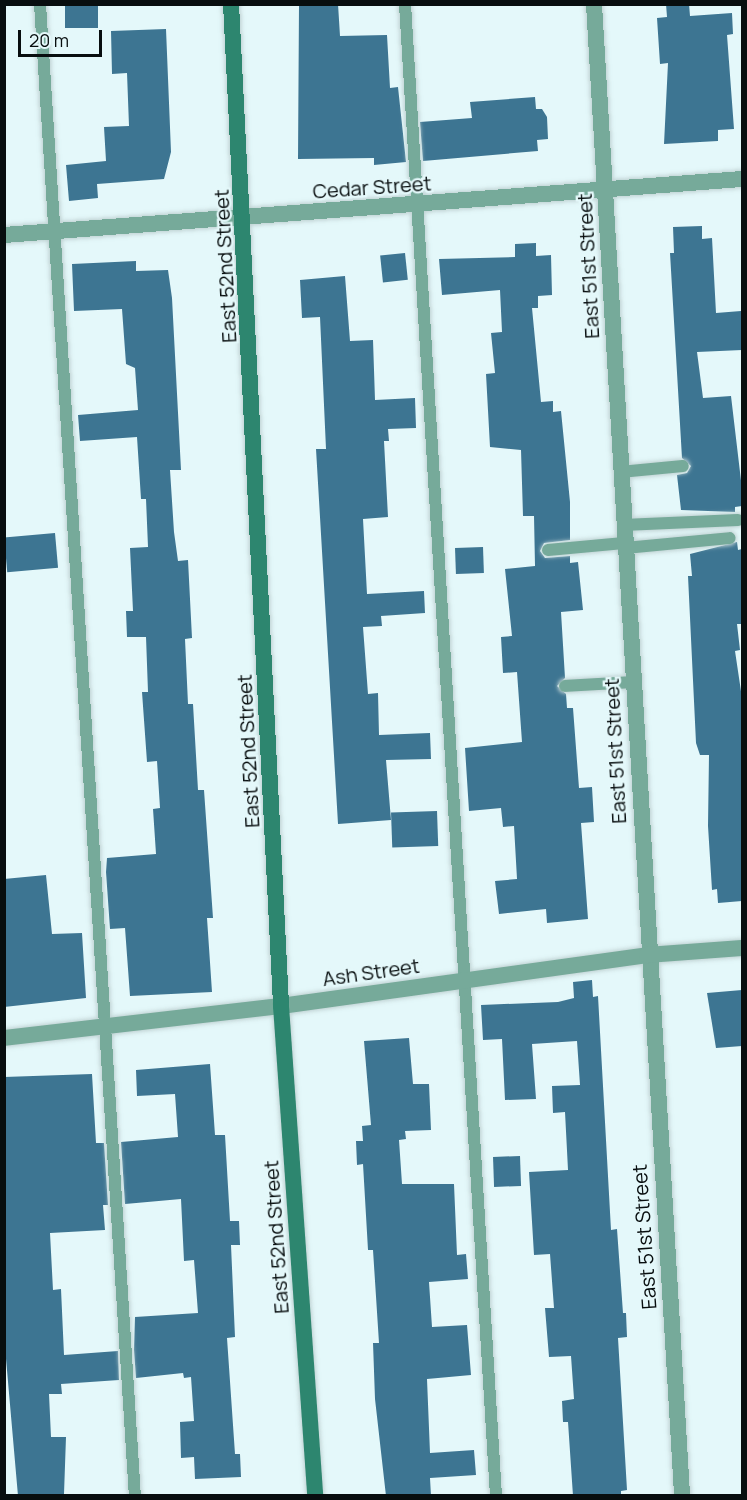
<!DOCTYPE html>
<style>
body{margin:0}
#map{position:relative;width:747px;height:1500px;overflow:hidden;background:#e4f8fa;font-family:Manrope,sans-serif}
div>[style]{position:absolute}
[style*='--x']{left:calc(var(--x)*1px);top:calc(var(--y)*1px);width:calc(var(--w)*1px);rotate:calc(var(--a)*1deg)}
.building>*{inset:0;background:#3d7592;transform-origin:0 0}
.roads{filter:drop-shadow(0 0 2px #c1d3d4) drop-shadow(0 0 2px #c1d3d4)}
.service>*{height:12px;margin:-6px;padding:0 6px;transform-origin:6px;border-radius:6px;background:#76aa9a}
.minor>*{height:16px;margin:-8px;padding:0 8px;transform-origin:8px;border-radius:8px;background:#76aa9a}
.secondary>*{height:16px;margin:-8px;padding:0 8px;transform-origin:8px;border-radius:8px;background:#2d866f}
span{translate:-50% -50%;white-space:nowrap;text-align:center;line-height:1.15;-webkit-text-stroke:4.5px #e4f8fa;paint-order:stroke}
.street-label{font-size:20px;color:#080e0f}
.frame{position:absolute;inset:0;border:6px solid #080e0f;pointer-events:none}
.scale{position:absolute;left:18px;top:30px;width:84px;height:27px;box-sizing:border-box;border:3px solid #080e0f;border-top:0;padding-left:8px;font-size:18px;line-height:21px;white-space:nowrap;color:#080e0f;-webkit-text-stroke:4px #e4f8fa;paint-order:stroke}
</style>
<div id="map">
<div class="building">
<i style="left:65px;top:4px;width:33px;height:24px"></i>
<i style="clip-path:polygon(299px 4px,338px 4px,340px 36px,387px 35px,390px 88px,398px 87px,406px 162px,374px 165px,374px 158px,298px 159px)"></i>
<i style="clip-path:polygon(666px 4px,689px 4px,690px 16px,732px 13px,733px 34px,727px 35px,734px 129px,718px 130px,718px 141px,664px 144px,668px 63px,660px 64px,657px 18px,667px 17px)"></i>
<i style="clip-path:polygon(166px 29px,171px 152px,164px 179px,97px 184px,98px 198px,69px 201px,66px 165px,106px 161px,104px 127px,129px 126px,127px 73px,112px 74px,111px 31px)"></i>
<i style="clip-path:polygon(535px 97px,536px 109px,542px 109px,547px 117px,548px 139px,537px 140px,538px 151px,423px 161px,420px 122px,472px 118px,470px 102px)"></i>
<i style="clip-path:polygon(702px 226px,702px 239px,712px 238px,716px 313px,741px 311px,742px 316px,742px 350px,697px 352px,703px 398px,731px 396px,742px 489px,742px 506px,735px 507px,735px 512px,681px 510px,677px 475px,687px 473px,691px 466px,682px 458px,670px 253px,674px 253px,673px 227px)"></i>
<i style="clip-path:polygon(536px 243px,536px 256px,551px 255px,552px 295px,538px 296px,538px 308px,532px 308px,541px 402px,553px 401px,553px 412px,561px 411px,570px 502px,570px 540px,544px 543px,540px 551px,545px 558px,570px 556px,570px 563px,578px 562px,583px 610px,561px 612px,565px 678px,557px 686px,566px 694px,567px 708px,573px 708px,579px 788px,592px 787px,594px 822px,581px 823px,588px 919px,547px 923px,546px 909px,499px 914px,495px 881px,517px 879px,514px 826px,503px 827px,501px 808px,469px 811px,465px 748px,522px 742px,517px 672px,503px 673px,501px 637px,512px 636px,505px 569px,535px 566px,534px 516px,523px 516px,521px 450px,490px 447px,486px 374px,495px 373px,491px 333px,502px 332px,500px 290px,442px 295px,439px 259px,515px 257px,515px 244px)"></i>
<i style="left:405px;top:253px;width:27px;height:25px;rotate:84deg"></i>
<i style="clip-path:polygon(136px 261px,136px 271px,168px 270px,172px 298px,181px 470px,170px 470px,174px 532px,178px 561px,188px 560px,192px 638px,185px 639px,188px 704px,193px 704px,198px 790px,204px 790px,213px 918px,207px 918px,212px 992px,130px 996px,125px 928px,110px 929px,106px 872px,107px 858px,156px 854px,153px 809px,160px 808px,157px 761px,147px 762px,142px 692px,148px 692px,146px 637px,127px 637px,126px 611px,133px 611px,130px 548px,148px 547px,146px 499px,141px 499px,137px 437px,80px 441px,78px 415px,138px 410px,135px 368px,126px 364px,122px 309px,74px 311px,72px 264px)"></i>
<i style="clip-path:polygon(345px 276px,350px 341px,373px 340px,375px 400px,415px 398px,416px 428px,388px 429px,389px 441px,384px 441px,388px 517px,363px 519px,367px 594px,424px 591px,425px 613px,381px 616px,382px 626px,363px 627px,368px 694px,378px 693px,379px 735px,430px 733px,431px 759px,386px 760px,391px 820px,338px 824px,316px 449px,326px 449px,320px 317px,302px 318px,300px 280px)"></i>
<i style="left:55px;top:533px;width:35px;height:51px;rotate:85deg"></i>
<i style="clip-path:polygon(737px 542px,738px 550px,742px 549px,742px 624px,737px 624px,740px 650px,735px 651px,742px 698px,742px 901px,718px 903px,717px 889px,712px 890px,708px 826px,709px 755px,700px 755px,696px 743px,688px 576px,692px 576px,690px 554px)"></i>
<i style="left:483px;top:547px;width:26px;height:28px;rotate:88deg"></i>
<i style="left:437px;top:811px;width:35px;height:46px;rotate:88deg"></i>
<i style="clip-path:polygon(46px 875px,52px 934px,82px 933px,86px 998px,4px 1007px,4px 879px)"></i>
<i style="clip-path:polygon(592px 980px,593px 997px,598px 996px,611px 1230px,617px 1229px,623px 1313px,626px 1313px,627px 1337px,618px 1338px,627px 1490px,621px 1491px,621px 1496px,573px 1496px,568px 1422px,563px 1422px,562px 1401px,574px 1399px,571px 1356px,549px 1357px,545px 1308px,554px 1308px,550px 1254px,534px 1255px,529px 1172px,568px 1170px,565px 1112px,553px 1113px,552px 1086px,580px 1085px,577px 1041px,532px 1044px,536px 1099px,505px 1100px,502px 1039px,483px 1040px,481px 1005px,558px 1002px,574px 998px,573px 982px)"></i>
<i style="clip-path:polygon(742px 990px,742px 1046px,716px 1048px,707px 993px)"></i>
<i style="clip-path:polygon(409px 1038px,413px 1084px,429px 1084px,431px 1130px,405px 1131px,406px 1139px,399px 1140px,402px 1184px,454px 1184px,457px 1255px,466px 1254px,468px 1279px,429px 1282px,432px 1327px,467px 1325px,471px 1375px,427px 1379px,430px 1453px,474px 1450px,476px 1475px,430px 1478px,431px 1496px,386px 1496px,375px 1399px,373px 1343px,379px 1343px,373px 1250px,368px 1250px,363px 1164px,357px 1165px,356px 1141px,363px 1141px,362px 1126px,371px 1125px,364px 1041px)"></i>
<i style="clip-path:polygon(210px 1064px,215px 1135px,225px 1135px,230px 1221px,239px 1221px,240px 1245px,231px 1245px,235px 1337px,227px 1338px,235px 1454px,240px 1454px,241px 1477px,195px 1479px,194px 1457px,181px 1458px,180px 1422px,194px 1421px,191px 1377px,184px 1378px,183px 1373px,136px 1378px,134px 1350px,135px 1317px,198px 1313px,194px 1260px,184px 1261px,181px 1199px,125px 1204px,121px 1142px,178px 1137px,175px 1094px,137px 1096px,136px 1070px)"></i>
<i style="clip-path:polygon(92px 1074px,96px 1143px,104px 1143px,108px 1205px,103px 1205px,105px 1230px,50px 1233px,53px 1290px,61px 1289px,64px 1355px,118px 1351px,119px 1380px,61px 1384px,62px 1394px,49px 1394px,51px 1437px,66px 1437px,64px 1494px,18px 1496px,4px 1336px,4px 1077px)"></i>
<i style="left:520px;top:1156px;width:30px;height:27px;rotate:88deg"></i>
</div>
<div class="roads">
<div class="service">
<i style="--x:40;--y:4;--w:1495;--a:86.36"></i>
<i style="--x:405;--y:4;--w:1495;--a:86.51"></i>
<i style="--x:620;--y:472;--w:63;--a:-5.4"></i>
<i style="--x:623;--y:525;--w:115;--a:-2.5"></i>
<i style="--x:625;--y:548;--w:105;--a:-5.4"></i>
<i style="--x:548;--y:550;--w:76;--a:-5.3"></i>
<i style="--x:565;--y:686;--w:67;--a:-3.4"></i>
</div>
<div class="minor">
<i style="--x:594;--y:4;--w:1495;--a:86.62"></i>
<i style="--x:4;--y:235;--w:740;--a:-4.34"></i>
<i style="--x:4;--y:1038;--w:279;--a:-6.6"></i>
<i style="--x:281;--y:1006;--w:370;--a:-7.9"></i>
<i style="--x:647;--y:955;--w:95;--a:-4.2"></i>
</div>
<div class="secondary">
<i style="--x:231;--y:4;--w:1003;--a:87.14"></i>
<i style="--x:281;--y:1006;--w:491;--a:86"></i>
</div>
</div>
<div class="street-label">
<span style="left:372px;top:187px;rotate:-4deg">Cedar Street</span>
<span style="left:225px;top:266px;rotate:-93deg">East 52nd Street</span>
<span style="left:588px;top:266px;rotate:-93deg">East 51st Street</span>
<span style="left:248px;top:751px;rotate:-93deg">East 52nd Street</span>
<span style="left:615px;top:751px;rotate:-93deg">East 51st Street</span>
<span style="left:371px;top:972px;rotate:-8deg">Ash Street</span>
<span style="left:276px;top:1237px;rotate:-94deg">East 52nd Street</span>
<span style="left:644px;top:1237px;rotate:-94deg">East 51st Street</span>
</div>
<div class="frame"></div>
<div class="scale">20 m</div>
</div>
